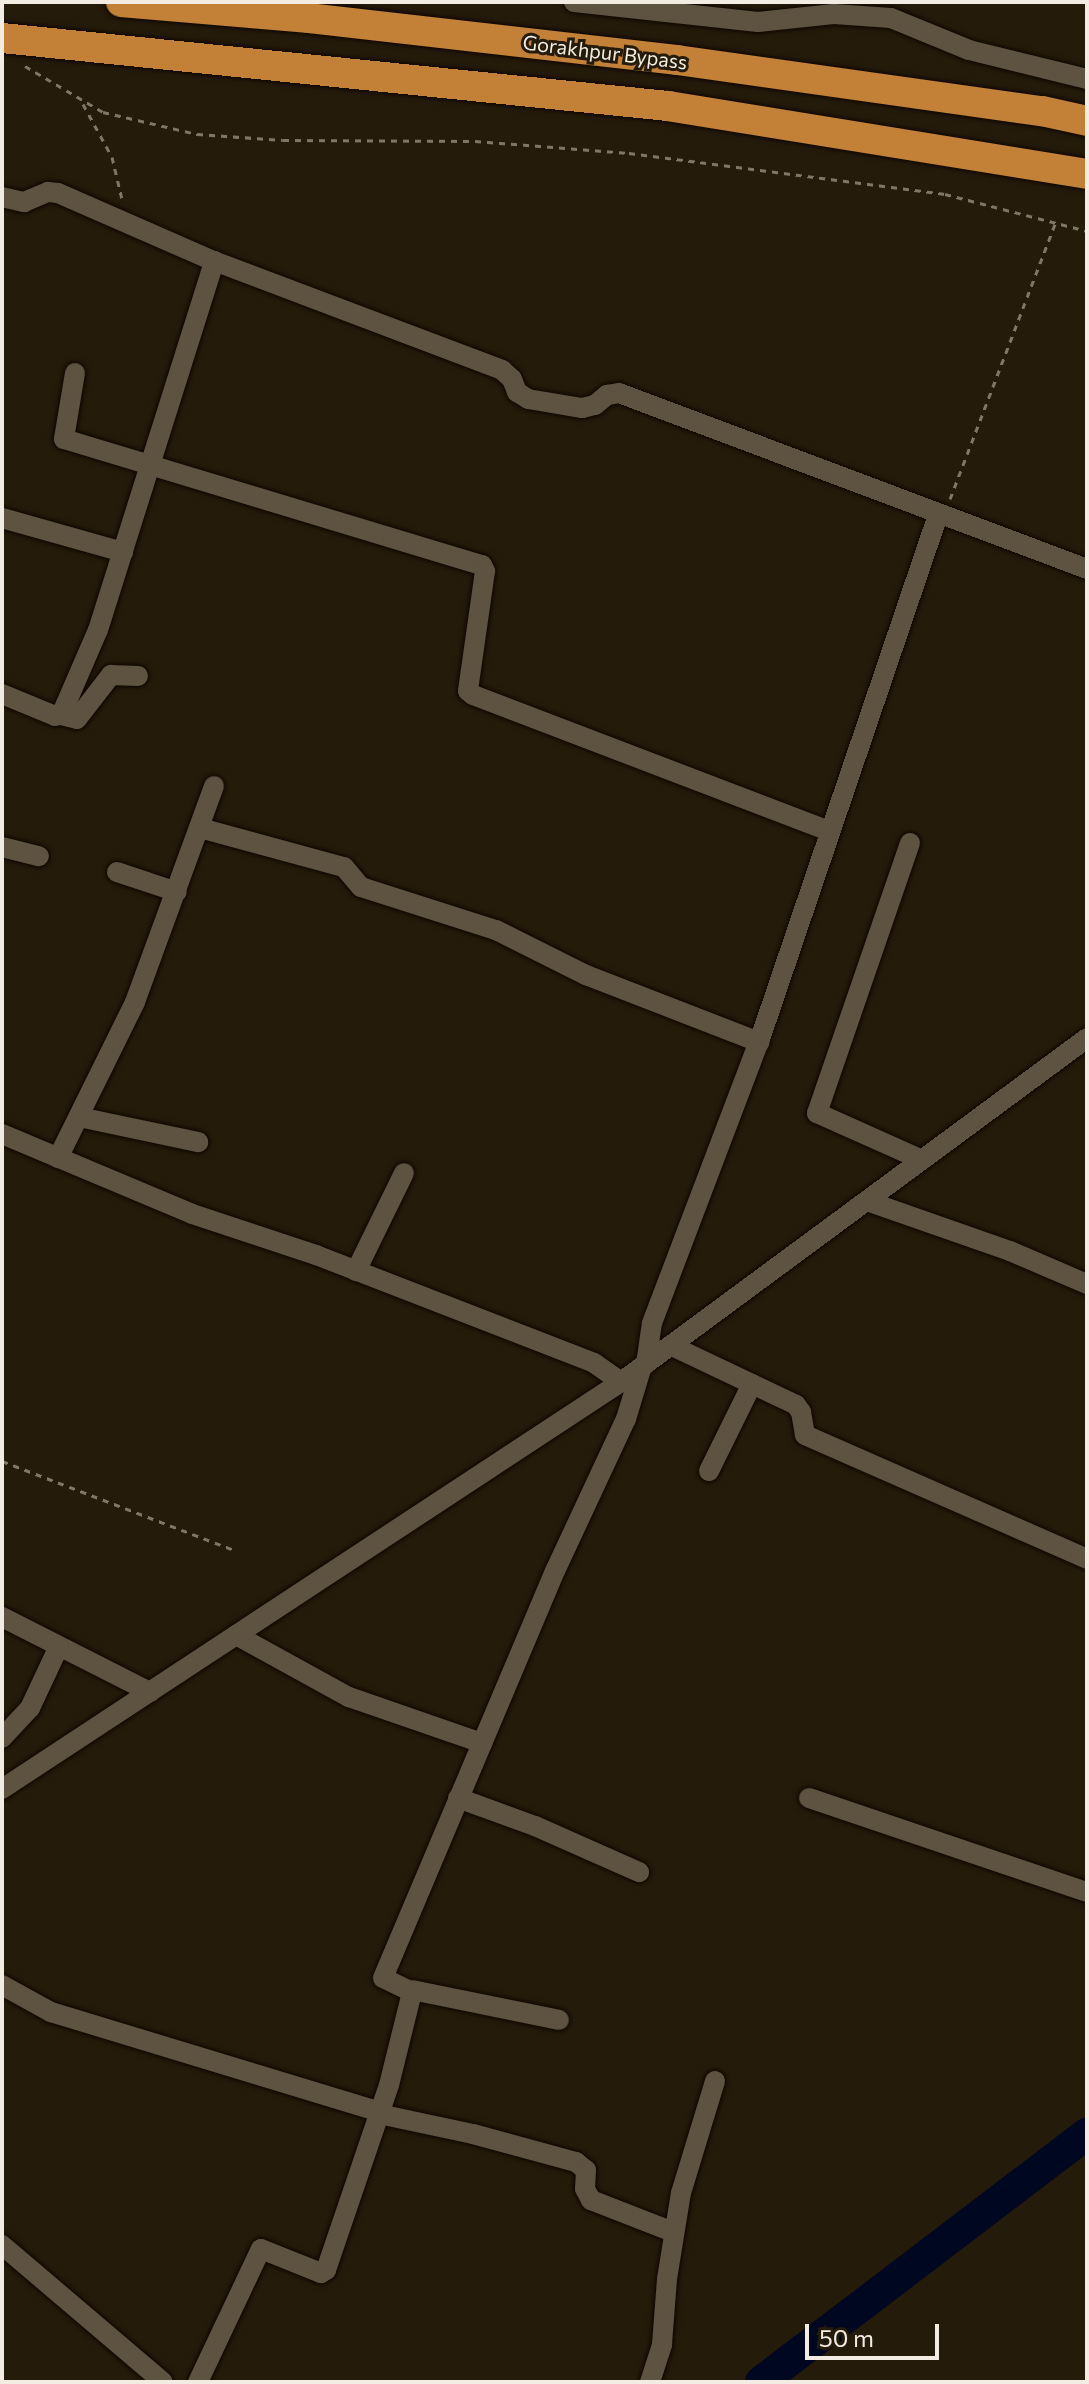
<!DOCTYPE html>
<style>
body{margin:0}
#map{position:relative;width:1089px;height:2384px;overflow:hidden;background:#251b0a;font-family:Commissioner,sans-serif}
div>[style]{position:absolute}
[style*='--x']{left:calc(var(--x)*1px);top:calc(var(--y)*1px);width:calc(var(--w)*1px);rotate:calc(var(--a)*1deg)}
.river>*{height:32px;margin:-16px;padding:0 16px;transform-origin:16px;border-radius:16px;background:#000720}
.path>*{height:3px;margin-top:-1.5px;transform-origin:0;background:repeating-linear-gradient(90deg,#7f7769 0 6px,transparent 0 12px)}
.roads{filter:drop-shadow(0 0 2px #0e0600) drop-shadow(0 0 2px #0e0600)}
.minor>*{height:20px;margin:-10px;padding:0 10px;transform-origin:10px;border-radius:10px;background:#5e5240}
.highway>*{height:30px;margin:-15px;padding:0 15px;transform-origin:15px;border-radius:15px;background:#c28136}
span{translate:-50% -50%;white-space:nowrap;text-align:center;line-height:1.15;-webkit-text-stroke:6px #251b0a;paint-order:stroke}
.street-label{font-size:20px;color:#f3ece2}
.frame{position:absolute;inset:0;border:4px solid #f3ece2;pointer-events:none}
.scale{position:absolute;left:805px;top:2324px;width:134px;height:36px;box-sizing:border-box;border:4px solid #f3ece2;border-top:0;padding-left:10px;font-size:24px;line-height:28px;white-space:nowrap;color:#f3ece2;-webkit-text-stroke:6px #251b0a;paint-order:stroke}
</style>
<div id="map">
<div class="river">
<i style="--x:761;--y:2382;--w:410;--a:-37.3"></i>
</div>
<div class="path">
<i style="--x:25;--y:66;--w:91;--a:30.5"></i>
<i style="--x:103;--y:112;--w:97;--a:13.2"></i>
<i style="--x:197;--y:134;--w:86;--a:4"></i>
<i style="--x:283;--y:140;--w:192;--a:0.3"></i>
<i style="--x:475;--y:141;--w:154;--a:4.5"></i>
<i style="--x:629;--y:153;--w:319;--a:7.4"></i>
<i style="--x:945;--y:194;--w:147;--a:14.6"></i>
<i style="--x:83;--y:104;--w:60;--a:61.3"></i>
<i style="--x:112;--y:157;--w:43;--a:76.6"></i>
<i style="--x:950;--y:499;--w:297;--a:-69.1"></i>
<i style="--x:2;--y:1461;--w:251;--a:21"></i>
</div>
<div class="roads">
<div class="minor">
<i style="--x:574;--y:2;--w:185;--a:6.2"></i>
<i style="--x:758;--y:22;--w:76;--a:-6"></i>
<i style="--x:834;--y:14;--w:57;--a:4"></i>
<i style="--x:891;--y:18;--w:84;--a:22.3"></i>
<i style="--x:969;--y:50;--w:122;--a:13.8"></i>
<i style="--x:2;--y:197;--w:23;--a:13"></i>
<i style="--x:24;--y:202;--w:26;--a:-23"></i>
<i style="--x:48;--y:192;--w:10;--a:6"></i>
<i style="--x:58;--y:193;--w:170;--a:23.6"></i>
<i style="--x:214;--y:261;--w:308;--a:20.7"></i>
<i style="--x:502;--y:370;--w:13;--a:42"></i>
<i style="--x:512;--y:379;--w:14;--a:69"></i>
<i style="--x:517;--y:392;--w:13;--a:32"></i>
<i style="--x:528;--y:399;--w:55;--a:9.5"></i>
<i style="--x:582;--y:408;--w:13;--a:-13"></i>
<i style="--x:595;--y:405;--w:16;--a:-40"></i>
<i style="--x:607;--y:395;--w:12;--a:-9"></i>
<i style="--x:619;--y:393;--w:500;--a:20.6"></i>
<i style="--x:75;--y:373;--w:67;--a:99.5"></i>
<i style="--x:64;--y:439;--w:437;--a:16.8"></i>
<i style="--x:482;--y:565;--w:7;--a:63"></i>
<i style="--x:485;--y:571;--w:121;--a:98.1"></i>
<i style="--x:468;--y:691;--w:6;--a:39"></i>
<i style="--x:473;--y:695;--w:382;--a:20.9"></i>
<i style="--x:2;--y:518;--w:126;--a:15.7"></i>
<i style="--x:2;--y:694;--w:57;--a:22.5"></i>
<i style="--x:55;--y:716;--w:8;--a:-23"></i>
<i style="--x:62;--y:713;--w:90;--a:-66.6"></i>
<i style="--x:98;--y:630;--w:387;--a:-72.5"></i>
<i style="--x:61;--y:715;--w:16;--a:14"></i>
<i style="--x:77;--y:719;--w:56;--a:-52.3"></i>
<i style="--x:111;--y:675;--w:27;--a:2"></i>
<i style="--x:200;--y:828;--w:149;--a:15.2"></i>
<i style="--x:344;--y:867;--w:26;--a:50"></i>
<i style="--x:361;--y:887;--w:142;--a:17.7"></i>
<i style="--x:496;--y:930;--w:101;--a:26.6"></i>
<i style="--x:586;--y:975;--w:186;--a:21.2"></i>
<i style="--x:910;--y:843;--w:286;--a:109"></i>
<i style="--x:817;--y:1113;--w:115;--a:24.1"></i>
<i style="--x:2;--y:847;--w:38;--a:14"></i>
<i style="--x:117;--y:872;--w:63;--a:18.4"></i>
<i style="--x:79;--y:1117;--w:122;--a:11.9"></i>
<i style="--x:2;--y:1134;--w:206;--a:22.8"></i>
<i style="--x:192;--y:1214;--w:131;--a:18.3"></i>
<i style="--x:316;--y:1255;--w:298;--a:21.2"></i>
<i style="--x:594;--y:1363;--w:33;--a:35"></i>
<i style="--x:58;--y:1158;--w:174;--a:-63.7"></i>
<i style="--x:135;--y:1002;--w:230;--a:-69.9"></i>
<i style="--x:867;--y:1201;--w:151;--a:19.3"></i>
<i style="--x:1010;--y:1251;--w:84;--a:23.2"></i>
<i style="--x:356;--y:1271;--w:109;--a:-63.9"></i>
<i style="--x:672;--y:1346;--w:137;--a:25.4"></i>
<i style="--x:796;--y:1405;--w:9;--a:54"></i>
<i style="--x:801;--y:1412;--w:23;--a:80"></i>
<i style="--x:805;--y:1435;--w:308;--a:23.7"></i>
<i style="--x:646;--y:1364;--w:41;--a:-81.7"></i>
<i style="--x:652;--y:1323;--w:301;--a:-69.2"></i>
<i style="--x:759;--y:1042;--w:557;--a:-71.24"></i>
<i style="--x:709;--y:1471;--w:97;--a:-63.7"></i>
<i style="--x:2;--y:1617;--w:166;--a:26.9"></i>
<i style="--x:236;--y:1635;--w:129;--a:28.8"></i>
<i style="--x:349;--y:1697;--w:141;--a:19.1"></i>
<i style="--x:2;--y:1738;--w:41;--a:-47"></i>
<i style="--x:30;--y:1708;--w:68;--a:-64.9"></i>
<i style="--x:2;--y:1789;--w:741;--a:-33.33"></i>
<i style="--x:621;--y:1382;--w:579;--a:-36.43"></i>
<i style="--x:458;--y:1798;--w:82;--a:20"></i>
<i style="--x:535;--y:1826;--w:114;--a:23.9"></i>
<i style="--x:809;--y:1798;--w:293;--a:18.7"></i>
<i style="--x:2;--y:1985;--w:56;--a:28.9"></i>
<i style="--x:51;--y:2012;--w:344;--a:16.9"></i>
<i style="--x:412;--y:1990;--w:150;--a:11.5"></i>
<i style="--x:379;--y:2114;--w:96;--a:12"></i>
<i style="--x:473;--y:2134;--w:107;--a:15.2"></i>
<i style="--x:576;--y:2162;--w:13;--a:39"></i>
<i style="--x:586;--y:2170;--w:19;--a:93"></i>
<i style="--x:585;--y:2189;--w:13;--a:61"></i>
<i style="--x:591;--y:2200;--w:88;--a:21.3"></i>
<i style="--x:2;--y:2245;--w:211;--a:40.4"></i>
<i style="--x:198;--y:2382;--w:147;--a:-64.7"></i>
<i style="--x:261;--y:2249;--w:65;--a:21.8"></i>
<i style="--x:321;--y:2273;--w:6;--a:-31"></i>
<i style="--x:326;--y:2270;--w:195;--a:-71.2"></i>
<i style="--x:389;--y:2085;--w:96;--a:-76.1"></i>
<i style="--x:412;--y:1992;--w:32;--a:-154"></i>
<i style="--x:383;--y:1978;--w:442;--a:-67.1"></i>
<i style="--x:555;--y:1571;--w:168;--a:-65"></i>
<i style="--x:626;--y:1419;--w:55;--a:-73.2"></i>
<i style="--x:650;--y:2382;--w:40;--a:-72"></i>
<i style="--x:662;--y:2344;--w:65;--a:-85.6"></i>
<i style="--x:667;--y:2279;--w:87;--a:-80.8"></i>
<i style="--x:681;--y:2193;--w:117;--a:-73.1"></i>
</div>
<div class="highway">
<i style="--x:121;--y:2;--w:189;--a:4.9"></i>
<i style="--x:309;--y:18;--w:370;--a:6.5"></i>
<i style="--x:677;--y:60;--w:369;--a:8"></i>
<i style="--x:1042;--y:111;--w:46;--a:12.5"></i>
<i style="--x:2;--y:38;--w:669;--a:5.83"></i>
<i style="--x:668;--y:106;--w:424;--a:9.2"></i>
</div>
</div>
<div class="street-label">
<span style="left:605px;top:52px;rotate:7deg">Gorakhpur Bypass</span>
</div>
<div class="frame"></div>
<div class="scale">50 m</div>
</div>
